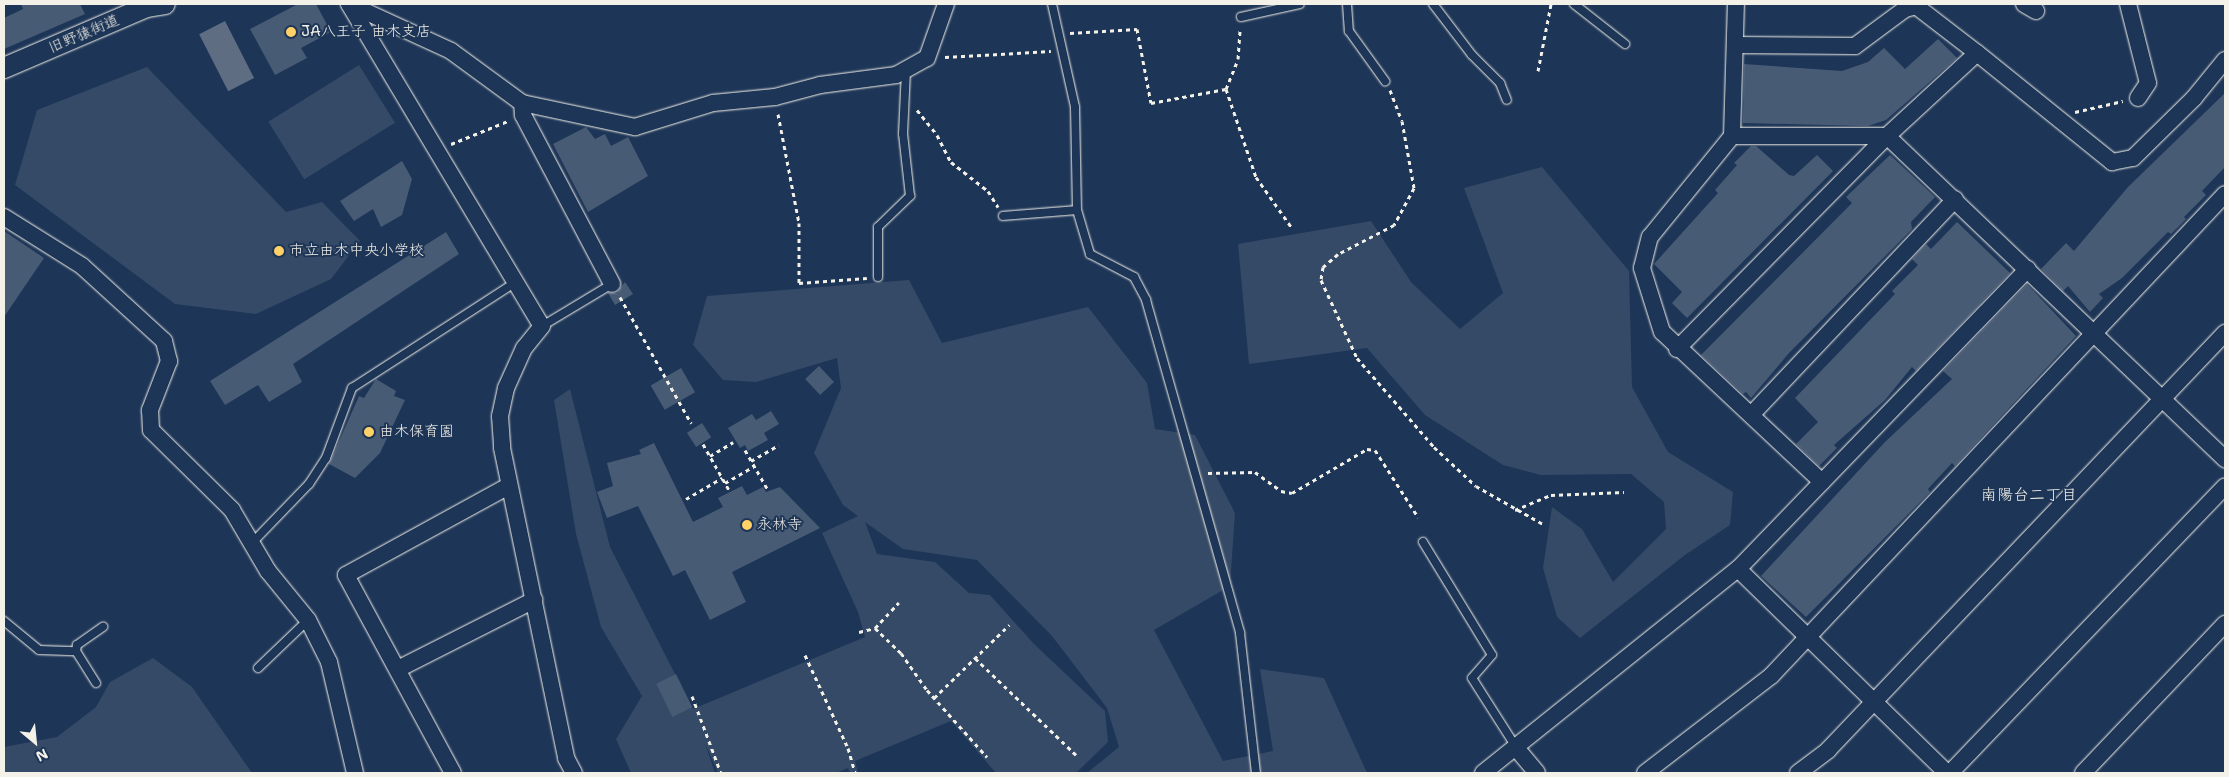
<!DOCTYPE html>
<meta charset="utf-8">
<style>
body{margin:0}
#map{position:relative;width:2229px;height:777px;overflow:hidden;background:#1d3557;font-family:"Shantell Sans","Klee One",sans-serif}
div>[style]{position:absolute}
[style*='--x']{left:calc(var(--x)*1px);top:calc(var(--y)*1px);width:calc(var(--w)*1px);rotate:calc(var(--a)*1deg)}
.green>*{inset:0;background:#354a67;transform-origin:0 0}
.water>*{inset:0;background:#5e6d82;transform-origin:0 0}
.building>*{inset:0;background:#485b74;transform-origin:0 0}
.path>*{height:3px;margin-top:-1.5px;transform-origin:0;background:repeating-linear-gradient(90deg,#f4f1e8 0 4px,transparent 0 8px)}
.roads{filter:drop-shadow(0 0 1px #f4f1e8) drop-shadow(0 0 1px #f4f1e8)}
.service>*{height:8px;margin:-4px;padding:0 4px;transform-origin:4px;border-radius:4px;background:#1d3557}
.minor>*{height:16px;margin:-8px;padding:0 8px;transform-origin:8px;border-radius:8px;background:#1d3557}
.tertiary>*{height:20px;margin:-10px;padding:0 10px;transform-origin:10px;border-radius:10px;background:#1d3557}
.dots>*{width:14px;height:14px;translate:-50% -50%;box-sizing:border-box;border:2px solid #1d3557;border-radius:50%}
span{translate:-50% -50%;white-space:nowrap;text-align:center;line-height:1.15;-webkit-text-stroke:4px #1d3557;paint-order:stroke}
.poi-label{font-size:15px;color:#f4f1e8}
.left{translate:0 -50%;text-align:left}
.street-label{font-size:15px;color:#f4f1e8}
.neighbourhood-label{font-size:16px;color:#f4f1e8}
.frame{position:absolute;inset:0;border:5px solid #f4f1e8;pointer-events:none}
.north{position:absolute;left:10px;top:717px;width:50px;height:50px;-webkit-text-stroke:4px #1d3557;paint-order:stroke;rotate:152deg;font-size:14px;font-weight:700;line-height:20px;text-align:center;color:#f4f1e8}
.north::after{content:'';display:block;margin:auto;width:18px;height:22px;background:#f4f1e8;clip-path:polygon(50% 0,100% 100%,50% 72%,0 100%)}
</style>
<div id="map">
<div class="green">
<i style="left:359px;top:65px;width:68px;height:107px;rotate:58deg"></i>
<i style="clip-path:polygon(147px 67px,286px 212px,322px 202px,360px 241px,331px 279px,256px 314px,175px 304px,15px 185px,37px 110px)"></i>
<i style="clip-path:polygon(1542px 167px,1629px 271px,1632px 387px,1668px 452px,1733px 492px,1730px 525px,1685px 555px,1580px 638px,1557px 617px,1543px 568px,1552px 507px,1582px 529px,1613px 582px,1666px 529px,1664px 502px,1631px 474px,1541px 475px,1503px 465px,1425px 415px,1367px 348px,1249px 364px,1238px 244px,1371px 221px,1411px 282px,1460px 329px,1503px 293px,1464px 188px)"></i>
<i style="clip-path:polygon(909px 280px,942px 343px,1088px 307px,1147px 383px,1155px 429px,1195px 435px,1235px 513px,1230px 586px,1154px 630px,1223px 761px,1273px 751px,1260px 669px,1324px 678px,1367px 773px,1087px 773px,1119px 747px,1107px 708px,1052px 636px,977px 560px,903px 549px,865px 522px,877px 554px,935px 562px,969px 593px,990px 595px,1034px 644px,1105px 711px,1108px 742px,1076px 773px,996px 773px,951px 721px,855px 761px,858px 773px,850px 773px,848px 768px,836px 773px,718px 773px,705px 743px,715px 773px,631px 773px,616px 739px,642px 696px,601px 627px,576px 534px,554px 400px,570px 389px,610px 547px,693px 709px,865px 637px,858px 612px,822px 533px,858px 516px,843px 505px,814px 453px,841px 388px,837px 358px,756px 382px,723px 380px,693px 345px,707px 296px)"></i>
<i style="clip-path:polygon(153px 658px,192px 687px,252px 773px,4px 773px,4px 747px,57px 737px,96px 707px,110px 682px)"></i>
</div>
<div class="water">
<i style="left:225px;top:21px;width:64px;height:29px;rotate:63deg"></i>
</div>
<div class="building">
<i style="clip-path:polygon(21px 4px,80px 4px,85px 14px,4px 49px,4px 18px,23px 9px)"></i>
<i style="clip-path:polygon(298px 4px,316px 4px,331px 32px,301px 48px,307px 58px,275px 75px,250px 29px)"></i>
<i style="clip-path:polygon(1938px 39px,1957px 58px,1886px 120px,1868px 126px,1743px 123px,1744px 64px,1842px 71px,1868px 62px,1884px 48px,1905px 69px)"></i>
<i style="clip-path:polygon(2225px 93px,2225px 167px,2202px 191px,2206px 195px,2184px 217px,2186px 219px,2171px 234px,2168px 232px,2122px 278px,2099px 294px,2103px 298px,2090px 312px,2068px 286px,2063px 291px,2041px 269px,2066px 243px,2074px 251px,2128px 187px)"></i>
<i style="clip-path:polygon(586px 127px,595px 139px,605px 134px,611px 146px,628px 137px,648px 176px,588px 212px,553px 144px)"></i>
<i style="clip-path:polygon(1751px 146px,1756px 146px,1789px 175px,1794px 176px,1817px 155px,1833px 171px,1687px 318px,1672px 303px,1682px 292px,1654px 264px,1718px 193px,1715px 190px,1737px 165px,1734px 163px)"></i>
<i style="clip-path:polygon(1890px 155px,1935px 197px,1911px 222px,1912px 229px,1789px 353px,1751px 398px,1746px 392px,1743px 394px,1701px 355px,1852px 203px,1846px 197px)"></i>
<i style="clip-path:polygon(402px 161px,412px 179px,402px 215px,381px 227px,373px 209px,354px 221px,340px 201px)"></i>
<i style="clip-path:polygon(1957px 222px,2010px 273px,1916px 371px,1912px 367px,1885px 400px,1834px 445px,1837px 448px,1819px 466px,1796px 444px,1818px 422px,1795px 398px,1895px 294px,1892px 291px,1918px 265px,1912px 259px,1926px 244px,1931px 249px)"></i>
<i style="clip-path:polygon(4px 231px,44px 258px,4px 317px)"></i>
<i style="clip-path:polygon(446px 232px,459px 254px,293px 364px,302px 382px,269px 402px,258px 385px,225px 405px,210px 381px)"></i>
<i style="clip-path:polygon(625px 282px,633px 294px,615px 305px,608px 293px,617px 293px)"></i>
<i style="clip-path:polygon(2027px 284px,2076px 336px,1955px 466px,1952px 463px,1928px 489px,1930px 492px,1806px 617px,1761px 576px,1885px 442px,1952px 379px,1943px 371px)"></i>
<i style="left:819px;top:366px;width:22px;height:19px;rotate:47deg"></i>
<i style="left:681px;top:368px;width:28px;height:35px;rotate:60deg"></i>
<i style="clip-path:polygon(376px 379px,396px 391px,394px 396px,405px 400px,380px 453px,355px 478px,329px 464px,359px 396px,364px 398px)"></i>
<i style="clip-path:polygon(771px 411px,779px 424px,764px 433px,768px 440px,748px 451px,745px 445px,740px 448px,728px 428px,752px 414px,756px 420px)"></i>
<i style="left:702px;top:423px;width:17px;height:18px;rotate:57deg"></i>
<i style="clip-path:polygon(654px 443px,693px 522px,723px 507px,718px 498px,742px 486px,747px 495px,763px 487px,766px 492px,780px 487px,820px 528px,732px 572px,746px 602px,710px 620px,685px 570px,673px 576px,638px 506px,607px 518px,597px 492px,613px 486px,607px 463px,641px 454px,639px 450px)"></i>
<i style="left:676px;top:674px;width:37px;height:22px;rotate:64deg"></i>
</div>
<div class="path">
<i style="--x:1070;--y:33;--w:67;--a:-3.4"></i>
<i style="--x:1137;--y:29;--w:75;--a:79.3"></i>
<i style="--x:1151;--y:103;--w:76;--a:-10.6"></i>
<i style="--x:1226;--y:89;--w:32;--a:-68"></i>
<i style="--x:1238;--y:59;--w:30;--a:-86"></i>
<i style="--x:945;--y:57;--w:106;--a:-3.2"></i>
<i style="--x:1538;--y:71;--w:68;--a:-79"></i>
<i style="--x:1226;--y:89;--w:93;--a:71.2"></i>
<i style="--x:1256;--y:177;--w:62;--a:54.8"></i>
<i style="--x:1390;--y:90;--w:33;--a:69"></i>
<i style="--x:1402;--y:121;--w:68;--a:79.8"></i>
<i style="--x:1414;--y:188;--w:42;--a:118.4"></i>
<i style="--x:1394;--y:225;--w:63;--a:152.6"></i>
<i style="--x:1338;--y:254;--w:20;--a:139"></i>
<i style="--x:1323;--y:267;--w:13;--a:99"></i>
<i style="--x:1321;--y:280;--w:86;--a:65.2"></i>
<i style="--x:1357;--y:358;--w:118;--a:49.1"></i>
<i style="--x:1434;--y:447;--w:57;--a:42.9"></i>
<i style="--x:1476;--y:486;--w:77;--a:29.6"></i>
<i style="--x:917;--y:110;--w:32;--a:51"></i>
<i style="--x:937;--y:135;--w:30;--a:63"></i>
<i style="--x:951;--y:162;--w:47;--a:38.1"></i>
<i style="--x:988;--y:191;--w:19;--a:58"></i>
<i style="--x:2075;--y:112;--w:49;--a:-12.9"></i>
<i style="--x:778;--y:114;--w:111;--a:79.1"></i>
<i style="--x:799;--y:223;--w:60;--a:90"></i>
<i style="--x:799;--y:283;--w:68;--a:-4.2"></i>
<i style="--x:451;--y:144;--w:61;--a:-22"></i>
<i style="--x:620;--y:297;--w:145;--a:60.6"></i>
<i style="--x:703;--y:444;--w:53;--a:60.5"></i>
<i style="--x:745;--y:450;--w:46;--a:60.1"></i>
<i style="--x:710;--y:456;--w:27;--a:-31"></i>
<i style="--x:751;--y:461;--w:32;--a:-30"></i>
<i style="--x:1208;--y:473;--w:47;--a:-1.2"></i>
<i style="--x:1255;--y:472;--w:32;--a:36"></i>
<i style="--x:1281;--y:491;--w:11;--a:10"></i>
<i style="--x:1292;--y:493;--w:87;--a:-30.4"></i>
<i style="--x:1367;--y:449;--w:8;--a:7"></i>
<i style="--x:1375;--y:450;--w:80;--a:57.3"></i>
<i style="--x:725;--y:483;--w:34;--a:-30"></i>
<i style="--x:686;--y:499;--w:42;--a:-30.3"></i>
<i style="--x:1515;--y:510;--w:39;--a:-23"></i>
<i style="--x:1551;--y:495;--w:73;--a:-2.4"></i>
<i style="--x:875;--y:628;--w:36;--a:44"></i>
<i style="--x:901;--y:653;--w:45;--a:54.9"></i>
<i style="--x:927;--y:690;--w:90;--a:48.2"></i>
<i style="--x:859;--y:632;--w:16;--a:-14"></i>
<i style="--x:875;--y:628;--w:35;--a:-47"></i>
<i style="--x:805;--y:655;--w:102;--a:65.2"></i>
<i style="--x:848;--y:748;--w:26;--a:74"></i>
<i style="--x:975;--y:658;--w:140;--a:43.8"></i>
<i style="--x:692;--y:696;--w:82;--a:69.4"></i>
<i style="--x:934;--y:698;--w:105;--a:-44.2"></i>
</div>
<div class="roads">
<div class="service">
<i style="--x:1052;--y:4;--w:106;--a:77.4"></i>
<i style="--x:1075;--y:107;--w:103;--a:88.9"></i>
<i style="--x:1077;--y:210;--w:46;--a:73.5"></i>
<i style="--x:1090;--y:254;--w:50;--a:27.6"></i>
<i style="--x:1134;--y:277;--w:26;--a:62"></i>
<i style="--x:1146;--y:300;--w:346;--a:74.2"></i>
<i style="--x:1240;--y:633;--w:141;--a:83.5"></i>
<i style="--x:1347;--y:4;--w:27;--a:86"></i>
<i style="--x:1349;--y:31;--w:62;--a:54.2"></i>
<i style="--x:1433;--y:4;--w:64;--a:52.6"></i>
<i style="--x:1472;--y:55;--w:40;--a:45"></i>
<i style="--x:1500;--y:83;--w:18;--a:68"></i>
<i style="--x:1574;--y:4;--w:65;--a:38.1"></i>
<i style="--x:1241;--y:17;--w:60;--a:-12.4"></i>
<i style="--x:1003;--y:216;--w:74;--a:-4.6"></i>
<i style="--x:878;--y:277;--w:50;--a:-90"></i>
<i style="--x:878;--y:227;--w:45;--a:-44.1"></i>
<i style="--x:910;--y:196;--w:62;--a:-96.4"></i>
<i style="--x:903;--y:134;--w:63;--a:-87.3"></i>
<i style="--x:542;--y:326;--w:82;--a:-31"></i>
<i style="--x:1423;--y:542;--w:132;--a:58.6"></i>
<i style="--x:1492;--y:655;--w:30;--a:131"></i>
<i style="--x:1472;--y:678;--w:82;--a:57.5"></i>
<i style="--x:251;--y:544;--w:83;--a:-46"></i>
<i style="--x:309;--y:484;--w:31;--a:-57"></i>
<i style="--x:326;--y:458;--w:75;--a:-69.6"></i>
<i style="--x:352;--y:388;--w:195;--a:-32.9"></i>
<i style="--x:4;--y:621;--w:45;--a:39.6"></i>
<i style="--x:39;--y:650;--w:37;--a:2"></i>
<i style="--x:258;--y:668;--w:69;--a:-43.8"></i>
<i style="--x:96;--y:683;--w:38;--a:-122"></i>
<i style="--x:76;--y:651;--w:6;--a:-81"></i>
<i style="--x:77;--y:645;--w:32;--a:-35"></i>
</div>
<div class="minor">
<i style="--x:349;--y:4;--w:375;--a:59.1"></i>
<i style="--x:542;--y:326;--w:28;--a:129"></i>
<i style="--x:524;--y:348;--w:44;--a:114.2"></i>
<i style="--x:506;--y:388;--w:29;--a:102"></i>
<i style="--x:500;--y:416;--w:32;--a:86"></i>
<i style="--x:502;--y:448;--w:317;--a:78.3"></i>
<i style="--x:566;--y:758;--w:17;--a:62"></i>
<i style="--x:349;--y:4;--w:112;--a:24.7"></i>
<i style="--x:451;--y:51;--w:88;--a:36.2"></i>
<i style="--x:522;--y:103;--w:116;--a:12"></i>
<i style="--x:635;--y:127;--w:82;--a:-17.1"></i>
<i style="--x:713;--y:103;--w:62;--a:-5.5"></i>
<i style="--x:775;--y:97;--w:47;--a:-14.9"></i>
<i style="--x:820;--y:85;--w:77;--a:-7.5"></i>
<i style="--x:896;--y:75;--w:35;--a:-29"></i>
<i style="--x:927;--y:58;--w:57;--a:-70.6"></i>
<i style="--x:2024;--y:4;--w:14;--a:30"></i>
<i style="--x:2128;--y:4;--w:81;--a:75.8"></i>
<i style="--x:2148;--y:83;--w:18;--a:124"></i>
<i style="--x:1735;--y:45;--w:120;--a:0.5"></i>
<i style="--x:1855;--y:46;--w:62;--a:-36.5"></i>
<i style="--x:1905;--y:9;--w:11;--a:-15"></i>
<i style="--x:1916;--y:6;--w:77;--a:37.6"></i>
<i style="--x:522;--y:103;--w:12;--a:85"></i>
<i style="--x:523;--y:115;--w:191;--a:62.2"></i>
<i style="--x:1732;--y:136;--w:132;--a:-88.3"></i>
<i style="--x:4;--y:217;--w:92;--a:32.1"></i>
<i style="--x:82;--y:266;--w:111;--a:42.4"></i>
<i style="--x:164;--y:341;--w:21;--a:76"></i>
<i style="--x:169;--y:361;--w:53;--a:111.2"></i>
<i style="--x:150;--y:410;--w:20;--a:87"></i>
<i style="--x:151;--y:430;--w:114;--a:44.6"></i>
<i style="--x:232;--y:510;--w:71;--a:59.5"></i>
<i style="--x:268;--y:571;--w:63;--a:50.8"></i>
<i style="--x:308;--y:620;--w:47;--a:63.4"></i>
<i style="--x:329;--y:662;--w:114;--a:76.8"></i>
<i style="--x:1677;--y:349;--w:299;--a:-45.4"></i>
<i style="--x:1887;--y:136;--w:122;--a:-42.7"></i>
<i style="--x:1977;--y:53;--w:174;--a:38.9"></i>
<i style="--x:2112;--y:162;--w:21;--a:-11"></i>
<i style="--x:2133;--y:158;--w:86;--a:-44.5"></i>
<i style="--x:2194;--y:98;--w:49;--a:-50.8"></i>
<i style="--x:1751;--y:415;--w:297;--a:-46.6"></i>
<i style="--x:1822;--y:482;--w:219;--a:-136.8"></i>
<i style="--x:1662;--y:332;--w:67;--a:-107.4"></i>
<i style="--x:1642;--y:268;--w:32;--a:-76"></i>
<i style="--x:1650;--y:237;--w:130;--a:-50.9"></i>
<i style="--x:1732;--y:136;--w:155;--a:0"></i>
<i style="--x:1887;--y:136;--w:468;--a:43.7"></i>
<i style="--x:1738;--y:569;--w:292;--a:44.3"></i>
<i style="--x:398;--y:669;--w:153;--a:-26.9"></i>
<i style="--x:1517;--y:749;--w:31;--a:50"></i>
<i style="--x:453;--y:773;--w:225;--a:-118.4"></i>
<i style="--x:346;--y:575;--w:183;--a:-28.7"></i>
<i style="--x:1483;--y:773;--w:327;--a:-38.7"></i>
<i style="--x:1738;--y:569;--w:417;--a:-46"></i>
<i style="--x:1645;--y:773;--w:159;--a:-37.6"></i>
<i style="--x:1771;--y:676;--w:662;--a:-46.71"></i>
<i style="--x:1798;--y:773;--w:38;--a:-37"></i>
<i style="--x:1828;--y:750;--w:576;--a:-46.41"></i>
<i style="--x:1950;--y:773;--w:397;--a:-46.2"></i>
<i style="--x:2083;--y:773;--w:206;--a:-46.4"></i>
</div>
<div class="tertiary">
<i style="--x:4;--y:68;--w:155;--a:-23.2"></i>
<i style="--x:146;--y:7;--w:19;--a:-9"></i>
</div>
</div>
<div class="dots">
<i style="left:291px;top:32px;background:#ffd166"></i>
<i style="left:279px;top:251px;background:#ffd166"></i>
<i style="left:369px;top:432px;background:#ffd166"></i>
<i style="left:747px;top:525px;background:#ffd166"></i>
</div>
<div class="poi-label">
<span class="left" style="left:301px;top:32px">JA八王子 由木支店</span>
<span class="left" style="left:289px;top:251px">市立由木中央小学校</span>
<span class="left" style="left:379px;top:432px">由木保育園</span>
<span class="left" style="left:757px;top:525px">永林寺</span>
</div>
<div class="street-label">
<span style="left:84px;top:34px;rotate:-23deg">旧野猿街道</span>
</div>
<div class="neighbourhood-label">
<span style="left:2029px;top:495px">南陽台二丁目</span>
</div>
<div class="frame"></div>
<div class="north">N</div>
</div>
